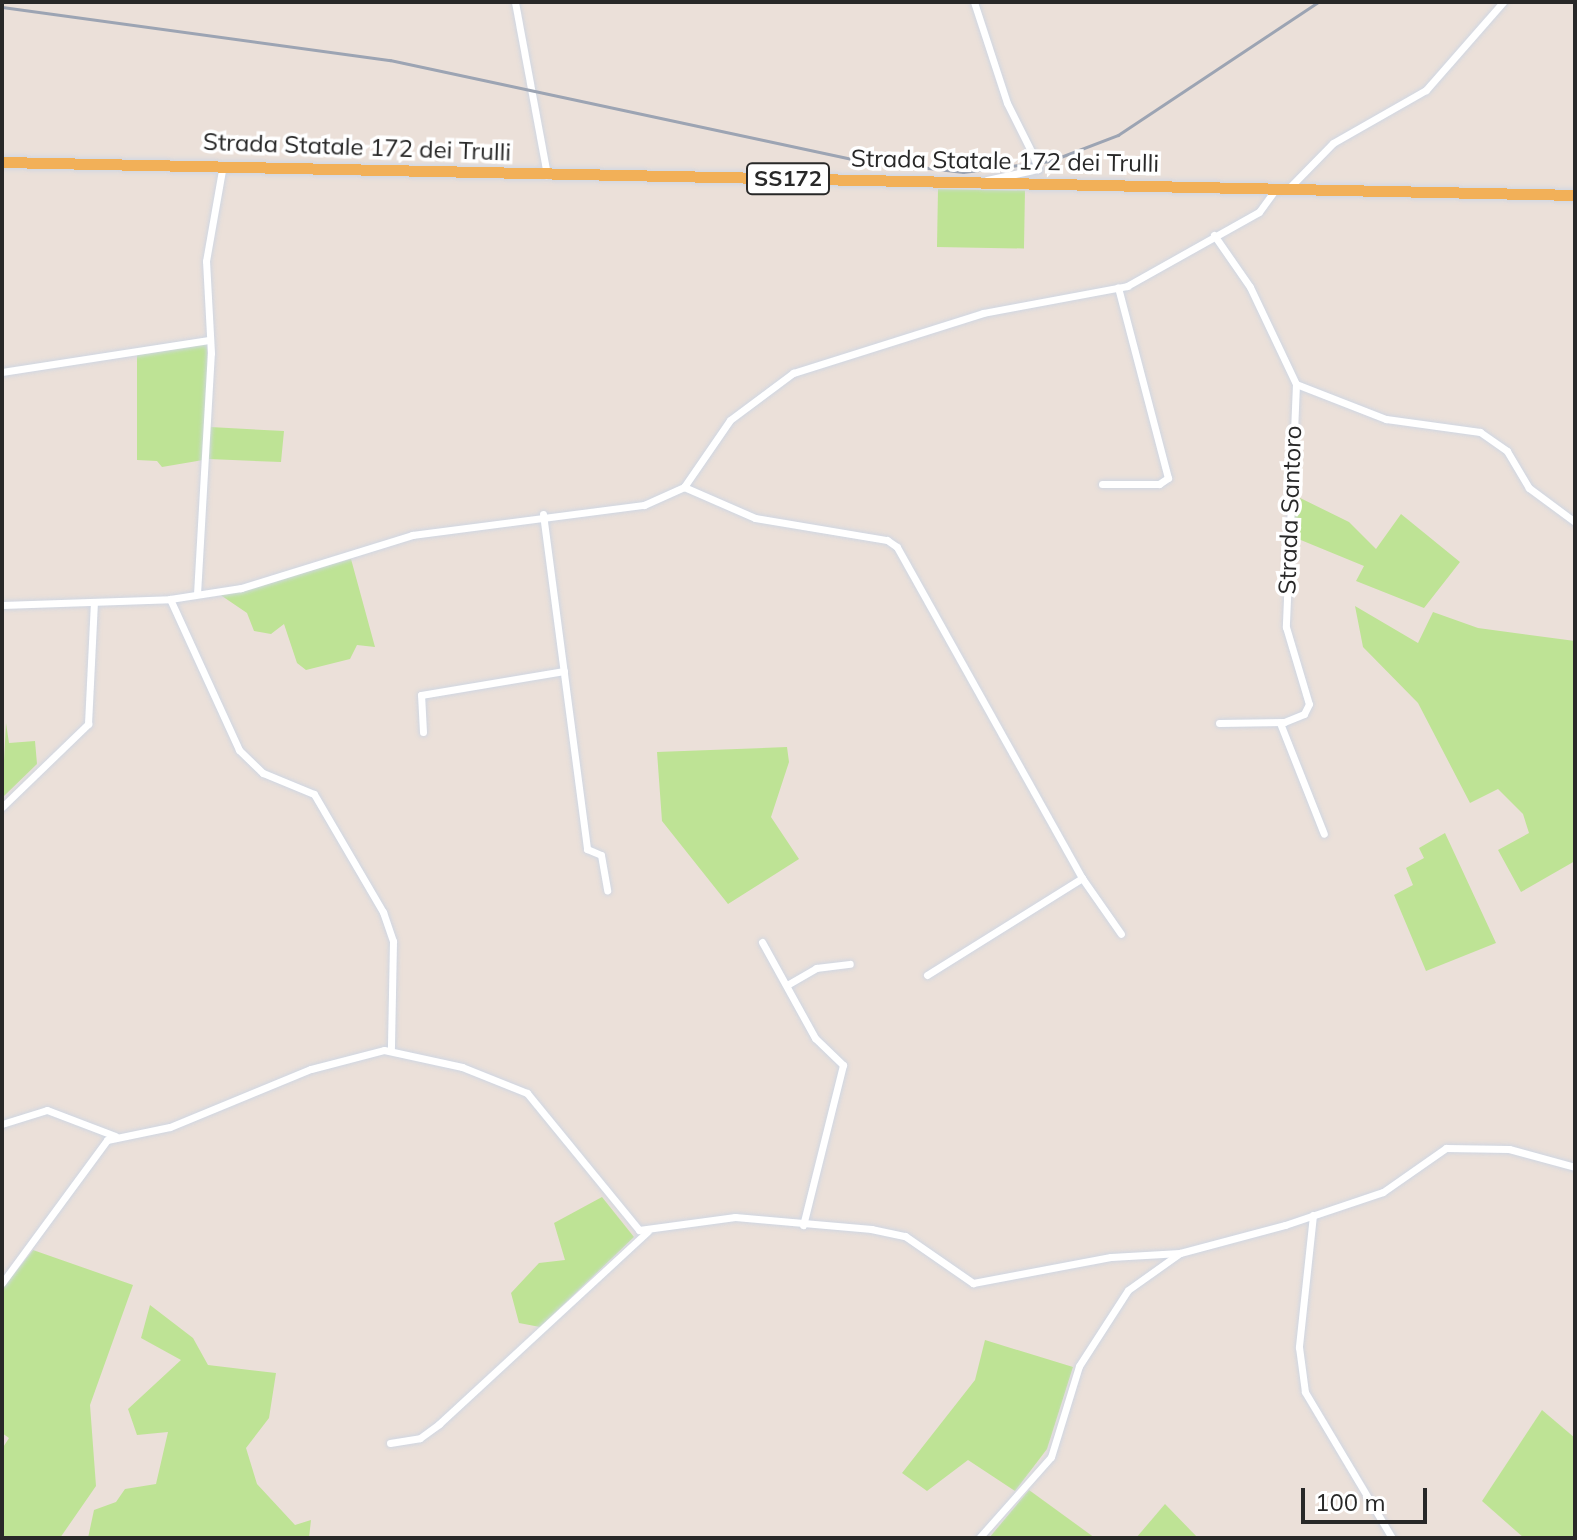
<!DOCTYPE html>
<style>
body{margin:0}
#map{position:relative;width:1577px;height:1540px;overflow:hidden;background:#ebe0d9;font-family:Mulish,sans-serif}
div>[style]{position:absolute}
[style*='--x']{left:calc(var(--x)*1px);top:calc(var(--y)*1px);width:calc(var(--w)*1px);rotate:calc(var(--a)*1deg)}
.green>*{inset:0;background:#bee395;transform-origin:0 0}
.roads{filter:drop-shadow(0 0 2px #cfd6e2) drop-shadow(0 0 2px #cfd6e2)}
.street>*{height:7px;margin:-3.5px;padding:0 3.5px;transform-origin:3.5px;border-radius:3.5px;background:#fff}
.primary>*{height:11px;margin:-5.5px;padding:0 5.5px;transform-origin:5.5px;border-radius:5.5px;background:#f2b058}
.rail>*{height:3px;margin:-1.5px;padding:0 1.5px;transform-origin:1.5px;border-radius:1.5px;background:#9ca4b3}
.bridges{filter:drop-shadow(0 0 2px #cfd6e2) drop-shadow(0 0 2px #cfd6e2)}
.street-bridge>*{height:7px;margin:-3.5px;padding:0 3.5px;transform-origin:3.5px;border-radius:3.5px;background:#fff}
span{translate:-50% -50%;white-space:nowrap;text-align:center;line-height:1.15;-webkit-text-stroke:7px #fff;paint-order:stroke}
.shield-label span{padding:2px 6px;background:#fff;border:2px solid;border-radius:6px;-webkit-text-stroke-width:0}
.shield-label{font-size:22px;color:#282828;font-weight:700}
.street-label{font-size:24px;color:#282828}
.frame{position:absolute;inset:0;border:4px solid #282828;pointer-events:none}
.scale{position:absolute;left:1301px;top:1488px;width:126px;height:36px;box-sizing:border-box;border:4px solid #282828;border-top:0;padding-left:10px;font-size:24px;line-height:28px;white-space:nowrap;color:#282828;-webkit-text-stroke:6px #fff;paint-order:stroke}
</style>
<div id="map">
<div class="green">
<i style="left:938px;top:189px;width:87px;height:58px;rotate:1deg"></i>
<i style="clip-path:polygon(207px 344px,210px 427px,284px 431px,281px 462px,209px 459px,162px 467px,157px 461px,137px 460px,137px 353px)"></i>
<i style="clip-path:polygon(1292px 494px,1349px 522px,1376px 549px,1401px 514px,1460px 562px,1424px 608px,1356px 581px,1364px 566px,1291px 536px)"></i>
<i style="clip-path:polygon(351px 559px,375px 647px,357px 645px,350px 659px,306px 670px,297px 663px,284px 624px,271px 634px,254px 631px,247px 613px,219px 594px)"></i>
<i style="clip-path:polygon(1355px 606px,1418px 643px,1433px 612px,1478px 628px,1575px 641px,1575px 861px,1521px 892px,1498px 850px,1529px 833px,1523px 814px,1498px 789px,1470px 803px,1418px 703px,1363px 647px)"></i>
<i style="clip-path:polygon(6px 723px,9px 743px,35px 741px,37px 764px,2px 798px)"></i>
<i style="clip-path:polygon(787px 747px,789px 762px,771px 817px,799px 859px,728px 904px,662px 821px,657px 752px)"></i>
<i style="clip-path:polygon(1445px 833px,1496px 943px,1426px 971px,1394px 895px,1413px 885px,1406px 868px,1424px 858px,1419px 848px)"></i>
<i style="clip-path:polygon(602px 1197px,634px 1237px,540px 1327px,519px 1323px,511px 1293px,539px 1263px,565px 1260px,554px 1223px)"></i>
<i style="clip-path:polygon(33px 1250px,133px 1285px,90px 1405px,96px 1486px,60px 1538px,2px 1538px,2px 1449px,9px 1438px,2px 1433px,2px 1289px)"></i>
<i style="clip-path:polygon(150px 1305px,193px 1338px,208px 1365px,276px 1373px,269px 1418px,246px 1448px,257px 1484px,295px 1525px,311px 1520px,309px 1538px,88px 1538px,94px 1510px,116px 1502px,125px 1489px,156px 1484px,168px 1432px,137px 1435px,128px 1409px,181px 1360px,141px 1338px)"></i>
<i style="clip-path:polygon(985px 1340px,1073px 1367px,1047px 1449px,1015px 1491px,968px 1460px,927px 1491px,902px 1473px,975px 1380px)"></i>
<i style="clip-path:polygon(1542px 1410px,1575px 1438px,1575px 1538px,1524px 1538px,1482px 1501px)"></i>
<i style="clip-path:polygon(1029px 1490px,1095px 1538px,989px 1538px)"></i>
<i style="clip-path:polygon(1165px 1504px,1198px 1538px,1136px 1538px)"></i>
</div>
<div class="roads">
<div class="street">
<i style="--x:515;--y:2;--w:176;--a:79.5"></i>
<i style="--x:974;--y:2;--w:106;--a:71.9"></i>
<i style="--x:1007;--y:103;--w:58;--a:63.4"></i>
<i style="--x:987;--y:180;--w:52;--a:-12.2"></i>
<i style="--x:1288;--y:189;--w:64;--a:-45.6"></i>
<i style="--x:1333;--y:143;--w:107;--a:-29.7"></i>
<i style="--x:1426;--y:90;--w:117;--a:-48.8"></i>
<i style="--x:1214;--y:235;--w:63;--a:55.3"></i>
<i style="--x:1250;--y:287;--w:107;--a:64.6"></i>
<i style="--x:1296;--y:384;--w:243;--a:92.4"></i>
<i style="--x:1286;--y:627;--w:80;--a:73.4"></i>
<i style="--x:1309;--y:704;--w:11;--a:117"></i>
<i style="--x:1304;--y:714;--w:22;--a:158"></i>
<i style="--x:1284;--y:722;--w:65;--a:179.1"></i>
<i style="--x:2;--y:372;--w:209;--a:-8.8"></i>
<i style="--x:1296;--y:384;--w:97;--a:21.3"></i>
<i style="--x:1386;--y:419;--w:95;--a:7.9"></i>
<i style="--x:1480;--y:432;--w:33;--a:35"></i>
<i style="--x:1507;--y:451;--w:43;--a:59.3"></i>
<i style="--x:1529;--y:488;--w:57;--a:36.5"></i>
<i style="--x:1102;--y:484;--w:57;--a:0"></i>
<i style="--x:1159;--y:484;--w:11;--a:-34"></i>
<i style="--x:1168;--y:478;--w:197;--a:-104.7"></i>
<i style="--x:684;--y:487;--w:77;--a:23.6"></i>
<i style="--x:755;--y:518;--w:134;--a:9.5"></i>
<i style="--x:887;--y:540;--w:12;--a:35"></i>
<i style="--x:897;--y:547;--w:379;--a:60.8"></i>
<i style="--x:1082;--y:878;--w:68;--a:55.1"></i>
<i style="--x:543;--y:514;--w:338;--a:82.5"></i>
<i style="--x:587;--y:849;--w:15;--a:23"></i>
<i style="--x:601;--y:855;--w:36;--a:80"></i>
<i style="--x:197;--y:594;--w:241;--a:-86.7"></i>
<i style="--x:211;--y:353;--w:92;--a:-93.1"></i>
<i style="--x:206;--y:261;--w:97;--a:-80"></i>
<i style="--x:170;--y:599;--w:166;--a:65.4"></i>
<i style="--x:239;--y:750;--w:33;--a:44"></i>
<i style="--x:263;--y:773;--w:55;--a:22.4"></i>
<i style="--x:314;--y:794;--w:137;--a:59.7"></i>
<i style="--x:383;--y:912;--w:31;--a:71"></i>
<i style="--x:393;--y:941;--w:109;--a:91.1"></i>
<i style="--x:2;--y:605;--w:168;--a:-2"></i>
<i style="--x:170;--y:599;--w:72;--a:-8.8"></i>
<i style="--x:241;--y:588;--w:179;--a:-17.2"></i>
<i style="--x:412;--y:535;--w:234;--a:-7.4"></i>
<i style="--x:644;--y:505;--w:44;--a:-24.2"></i>
<i style="--x:684;--y:487;--w:81;--a:-55.5"></i>
<i style="--x:730;--y:420;--w:79;--a:-36.7"></i>
<i style="--x:793;--y:373;--w:199;--a:-17.5"></i>
<i style="--x:983;--y:313;--w:147;--a:-10.6"></i>
<i style="--x:1127;--y:286;--w:151;--a:-29.3"></i>
<i style="--x:1259;--y:212;--w:29;--a:-54"></i>
<i style="--x:1280;--y:723;--w:119;--a:68.4"></i>
<i style="--x:423;--y:732;--w:37;--a:-93"></i>
<i style="--x:421;--y:695;--w:145;--a:-9.5"></i>
<i style="--x:2;--y:807;--w:120;--a:-44"></i>
<i style="--x:88;--y:724;--w:122;--a:-87.2"></i>
<i style="--x:762;--y:942;--w:110;--a:61.1"></i>
<i style="--x:815;--y:1038;--w:39;--a:44"></i>
<i style="--x:843;--y:1065;--w:165;--a:104"></i>
<i style="--x:927;--y:975;--w:183;--a:-32"></i>
<i style="--x:787;--y:985;--w:34;--a:-30"></i>
<i style="--x:816;--y:968;--w:34;--a:-7"></i>
<i style="--x:2;--y:1124;--w:47;--a:-17.3"></i>
<i style="--x:47;--y:1110;--w:73;--a:20.9"></i>
<i style="--x:1313;--y:1215;--w:133;--a:96.1"></i>
<i style="--x:1299;--y:1347;--w:45;--a:82.4"></i>
<i style="--x:1305;--y:1392;--w:170;--a:59.2"></i>
<i style="--x:2;--y:1283;--w:177;--a:-53.7"></i>
<i style="--x:107;--y:1140;--w:64;--a:-11.7"></i>
<i style="--x:170;--y:1127;--w:152;--a:-22.4"></i>
<i style="--x:311;--y:1069;--w:75;--a:-14.6"></i>
<i style="--x:384;--y:1050;--w:80;--a:12.3"></i>
<i style="--x:462;--y:1067;--w:70;--a:21.8"></i>
<i style="--x:527;--y:1093;--w:177;--a:50.7"></i>
<i style="--x:639;--y:1230;--w:97;--a:-7.7"></i>
<i style="--x:735;--y:1217;--w:137;--a:5"></i>
<i style="--x:871;--y:1229;--w:35;--a:12"></i>
<i style="--x:905;--y:1236;--w:83;--a:34.7"></i>
<i style="--x:973;--y:1283;--w:140;--a:-10.7"></i>
<i style="--x:1111;--y:1257;--w:69;--a:-3.3"></i>
<i style="--x:1180;--y:1253;--w:109;--a:-14.9"></i>
<i style="--x:1285;--y:1225;--w:103;--a:-18.6"></i>
<i style="--x:1383;--y:1192;--w:77;--a:-34.9"></i>
<i style="--x:1446;--y:1148;--w:63;--a:0.9"></i>
<i style="--x:1509;--y:1149;--w:68;--a:15.3"></i>
<i style="--x:390;--y:1443;--w:30;--a:-9"></i>
<i style="--x:420;--y:1438;--w:24;--a:-36"></i>
<i style="--x:439;--y:1424;--w:284;--a:-42.7"></i>
<i style="--x:979;--y:1538;--w:108;--a:-48.4"></i>
<i style="--x:1051;--y:1457;--w:95;--a:-72.9"></i>
<i style="--x:1079;--y:1366;--w:90;--a:-57.2"></i>
<i style="--x:1128;--y:1290;--w:64;--a:-35.4"></i>
</div>
<div class="primary">
<i style="--x:2;--y:162;--w:1573;--a:1.2"></i>
</div>
</div>
<div class="rail">
<i style="--x:2;--y:7;--w:392;--a:7.8"></i>
<i style="--x:390;--y:60;--w:472;--a:12.1"></i>
<i style="--x:851;--y:159;--w:113;--a:6.6"></i>
<i style="--x:963;--y:172;--w:88;--a:-7.2"></i>
<i style="--x:1050;--y:161;--w:73;--a:-20.9"></i>
<i style="--x:1118;--y:135;--w:240;--a:-33.6"></i>
</div>
<div class="bridges">
<div class="street-bridge">
<i style="--x:1033;--y:155;--w:15;--a:70"></i>
</div>
</div>
<div class="shield-label">
<span style="left:788px;top:179px">SS172</span>
</div>
<div class="street-label">
<span style="left:357px;top:147px;rotate:2deg">Strada Statale 172 dei Trulli</span>
<span style="left:1005px;top:161px;rotate:1deg">Strada Statale 172 dei Trulli</span>
<span style="left:1290px;top:510px;rotate:-88deg">Strada Santoro</span>
</div>
<div class="frame"></div>
<div class="scale">100 m</div>
</div>
